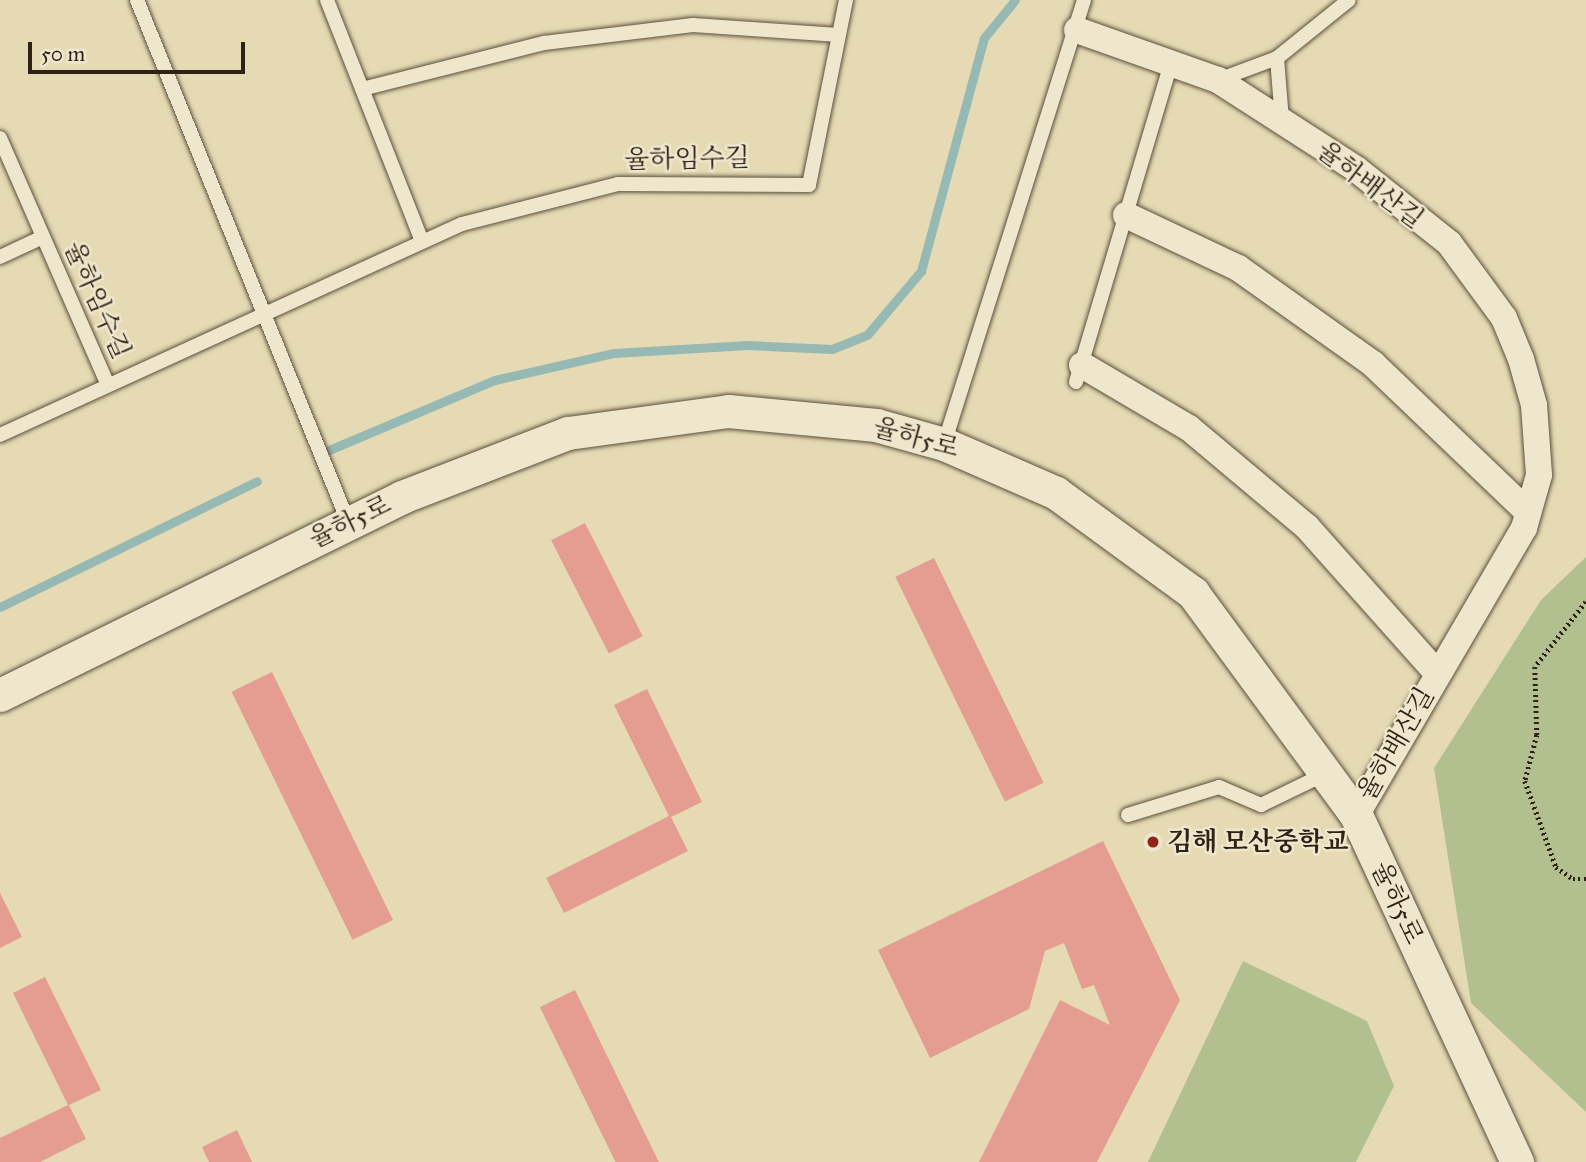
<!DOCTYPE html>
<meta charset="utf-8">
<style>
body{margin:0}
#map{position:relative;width:1586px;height:1162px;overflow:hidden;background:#e5dab4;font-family:"IM FELL Great Primer","Noto Serif KR",serif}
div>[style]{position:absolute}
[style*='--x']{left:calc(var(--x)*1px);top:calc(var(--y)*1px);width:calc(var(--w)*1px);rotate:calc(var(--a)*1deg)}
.green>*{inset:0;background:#b2c08f}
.stream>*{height:9px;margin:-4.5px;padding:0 4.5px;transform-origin:4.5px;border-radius:4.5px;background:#97b9b4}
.building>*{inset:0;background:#e49d90;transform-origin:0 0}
.path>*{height:4.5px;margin-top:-2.25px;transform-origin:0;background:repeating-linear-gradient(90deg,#2f2115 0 2px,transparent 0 5.5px)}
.roads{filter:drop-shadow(0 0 2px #5c4f3d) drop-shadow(0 0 2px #5c4f3d)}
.service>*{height:14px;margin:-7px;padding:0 7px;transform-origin:7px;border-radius:7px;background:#eee7ce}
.minor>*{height:26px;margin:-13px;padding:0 13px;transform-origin:13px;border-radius:13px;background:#eee7ce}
.tertiary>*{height:33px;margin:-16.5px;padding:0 16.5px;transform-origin:16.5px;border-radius:16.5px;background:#eee7ce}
.dots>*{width:19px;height:19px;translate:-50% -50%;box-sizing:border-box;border:4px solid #eee7ce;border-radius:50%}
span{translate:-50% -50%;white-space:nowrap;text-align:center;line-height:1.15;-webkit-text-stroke:5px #eee7ce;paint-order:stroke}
.street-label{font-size:26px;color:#2f2115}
.poi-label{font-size:26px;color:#2f2115;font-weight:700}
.left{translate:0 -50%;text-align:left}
.scale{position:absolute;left:28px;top:42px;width:217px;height:32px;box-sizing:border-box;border:4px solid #2f2115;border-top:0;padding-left:9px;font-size:21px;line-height:24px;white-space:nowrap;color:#2f2115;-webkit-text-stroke:5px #eee7ce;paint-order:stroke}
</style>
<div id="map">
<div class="green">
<i style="clip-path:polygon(1586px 557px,1586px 1112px,1471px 1003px,1434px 768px,1541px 600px)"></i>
<i style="clip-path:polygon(1243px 961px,1367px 1021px,1394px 1086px,1356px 1162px,1148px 1162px)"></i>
</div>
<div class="stream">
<i style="--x:329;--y:450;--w:180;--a:-22.9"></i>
<i style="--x:495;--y:380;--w:122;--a:-12.8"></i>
<i style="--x:614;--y:353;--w:134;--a:-3.4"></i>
<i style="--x:748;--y:345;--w:84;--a:2.7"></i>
<i style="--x:832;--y:349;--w:38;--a:-22"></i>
<i style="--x:867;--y:335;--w:84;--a:-49.8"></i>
<i style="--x:921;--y:271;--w:241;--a:-74.9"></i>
<i style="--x:984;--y:38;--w:49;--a:-50.8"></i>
<i style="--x:0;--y:607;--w:286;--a:-26.1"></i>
</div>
<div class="building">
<i style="left:585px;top:523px;width:127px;height:38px;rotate:63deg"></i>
<i style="left:934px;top:558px;width:250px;height:43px;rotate:64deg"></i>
<i style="left:272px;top:672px;width:276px;height:45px;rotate:64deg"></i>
<i style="clip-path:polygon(647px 689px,702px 802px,671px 817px,688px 851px,564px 913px,546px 878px,669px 816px,614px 705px)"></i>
<i style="clip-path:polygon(1103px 841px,1180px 1000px,1097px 1162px,979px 1162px,1060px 1000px,1110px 1025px,1094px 985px,1082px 989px,1064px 943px,1045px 951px,1029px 1009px,930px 1058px,878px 950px)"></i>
<i style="clip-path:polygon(0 893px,22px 937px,0 948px)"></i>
<i style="clip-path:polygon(45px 977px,101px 1090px,69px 1105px,86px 1139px,40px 1162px,0 1162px,0 1138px,68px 1105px,13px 993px)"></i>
<i style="left:575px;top:990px;width:191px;height:39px;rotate:64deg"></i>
<i style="clip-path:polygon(237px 1130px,252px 1162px,209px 1162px,202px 1147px)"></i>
</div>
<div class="path">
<i style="--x:1586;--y:602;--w:83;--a:128.1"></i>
<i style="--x:1535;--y:667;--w:68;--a:88.3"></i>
<i style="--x:1537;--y:735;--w:48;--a:104.6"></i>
<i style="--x:1525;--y:781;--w:91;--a:70.2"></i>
<i style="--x:1556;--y:867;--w:21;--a:35"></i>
<i style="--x:1573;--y:879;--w:13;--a:0"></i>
</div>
<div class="roads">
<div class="service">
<i style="--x:137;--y:0;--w:565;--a:67.97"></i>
<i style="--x:327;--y:0;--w:259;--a:68.5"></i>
<i style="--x:1277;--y:58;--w:62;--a:85.4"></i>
<i style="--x:1218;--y:80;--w:63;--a:-20.4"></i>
<i style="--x:1277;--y:58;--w:92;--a:-38.9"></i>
<i style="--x:362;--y:89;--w:188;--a:-14.2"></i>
<i style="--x:544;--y:43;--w:150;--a:-6.9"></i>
<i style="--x:693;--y:25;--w:146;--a:3.9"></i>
<i style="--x:0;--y:138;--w:267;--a:66.4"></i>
<i style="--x:0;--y:257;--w:47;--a:-24.9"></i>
<i style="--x:1076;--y:382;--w:332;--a:-73.4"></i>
<i style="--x:0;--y:435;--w:508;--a:-24.55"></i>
<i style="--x:462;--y:224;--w:161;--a:-14.4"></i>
<i style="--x:618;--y:184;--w:191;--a:0.3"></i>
<i style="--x:809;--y:185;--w:189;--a:-78.7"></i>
<i style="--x:944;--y:444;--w:466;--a:-72.5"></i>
<i style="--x:1128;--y:815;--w:95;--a:-17.1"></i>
<i style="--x:1219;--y:787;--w:46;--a:23.2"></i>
<i style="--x:1261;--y:805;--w:73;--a:-25.9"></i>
</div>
<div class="minor">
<i style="--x:1077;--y:30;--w:150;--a:19.5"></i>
<i style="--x:1218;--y:80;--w:164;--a:32.8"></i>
<i style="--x:1356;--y:169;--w:119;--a:38.5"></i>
<i style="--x:1449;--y:243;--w:93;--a:53.7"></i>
<i style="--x:1504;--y:318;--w:44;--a:67.5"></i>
<i style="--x:1521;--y:359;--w:48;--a:74.2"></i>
<i style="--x:1534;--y:405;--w:70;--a:85.9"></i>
<i style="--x:1539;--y:475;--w:55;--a:105.8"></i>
<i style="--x:1524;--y:528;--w:333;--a:120.3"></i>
<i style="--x:1126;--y:215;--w:124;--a:25.3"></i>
<i style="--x:1238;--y:268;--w:166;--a:35.4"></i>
<i style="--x:1373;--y:364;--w:214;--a:43.7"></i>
<i style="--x:1082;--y:365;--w:124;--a:30.5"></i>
<i style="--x:1189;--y:428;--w:154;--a:40"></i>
<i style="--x:1307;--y:527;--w:195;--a:48.3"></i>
</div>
<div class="tertiary">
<i style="--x:0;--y:695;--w:448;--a:-26.2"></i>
<i style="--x:402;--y:497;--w:178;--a:-21.1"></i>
<i style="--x:568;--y:433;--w:162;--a:-7.8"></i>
<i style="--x:728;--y:411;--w:149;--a:5.4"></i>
<i style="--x:876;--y:425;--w:71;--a:15.6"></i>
<i style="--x:944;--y:444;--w:122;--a:23.6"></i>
<i style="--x:1056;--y:493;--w:170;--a:36.1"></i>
<i style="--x:1193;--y:593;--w:275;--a:53.7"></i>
<i style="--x:1356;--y:815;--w:383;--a:65.1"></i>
</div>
</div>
<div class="dots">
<i style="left:1153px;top:842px;background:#8f2418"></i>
</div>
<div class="street-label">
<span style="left:687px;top:159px;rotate:-1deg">율하임수길</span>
<span style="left:1370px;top:185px;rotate:37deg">율하배산길</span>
<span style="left:97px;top:300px;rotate:66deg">율하임수길</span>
<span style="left:916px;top:438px;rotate:15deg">율하5로</span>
<span style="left:350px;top:522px;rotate:-26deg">율하5로</span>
<span style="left:1396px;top:744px;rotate:-60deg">율하배산길</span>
<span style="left:1397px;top:903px;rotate:65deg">율하5로</span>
</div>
<div class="poi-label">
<span class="left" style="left:1167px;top:842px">김해 모산중학교</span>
</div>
<div class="scale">50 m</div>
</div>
